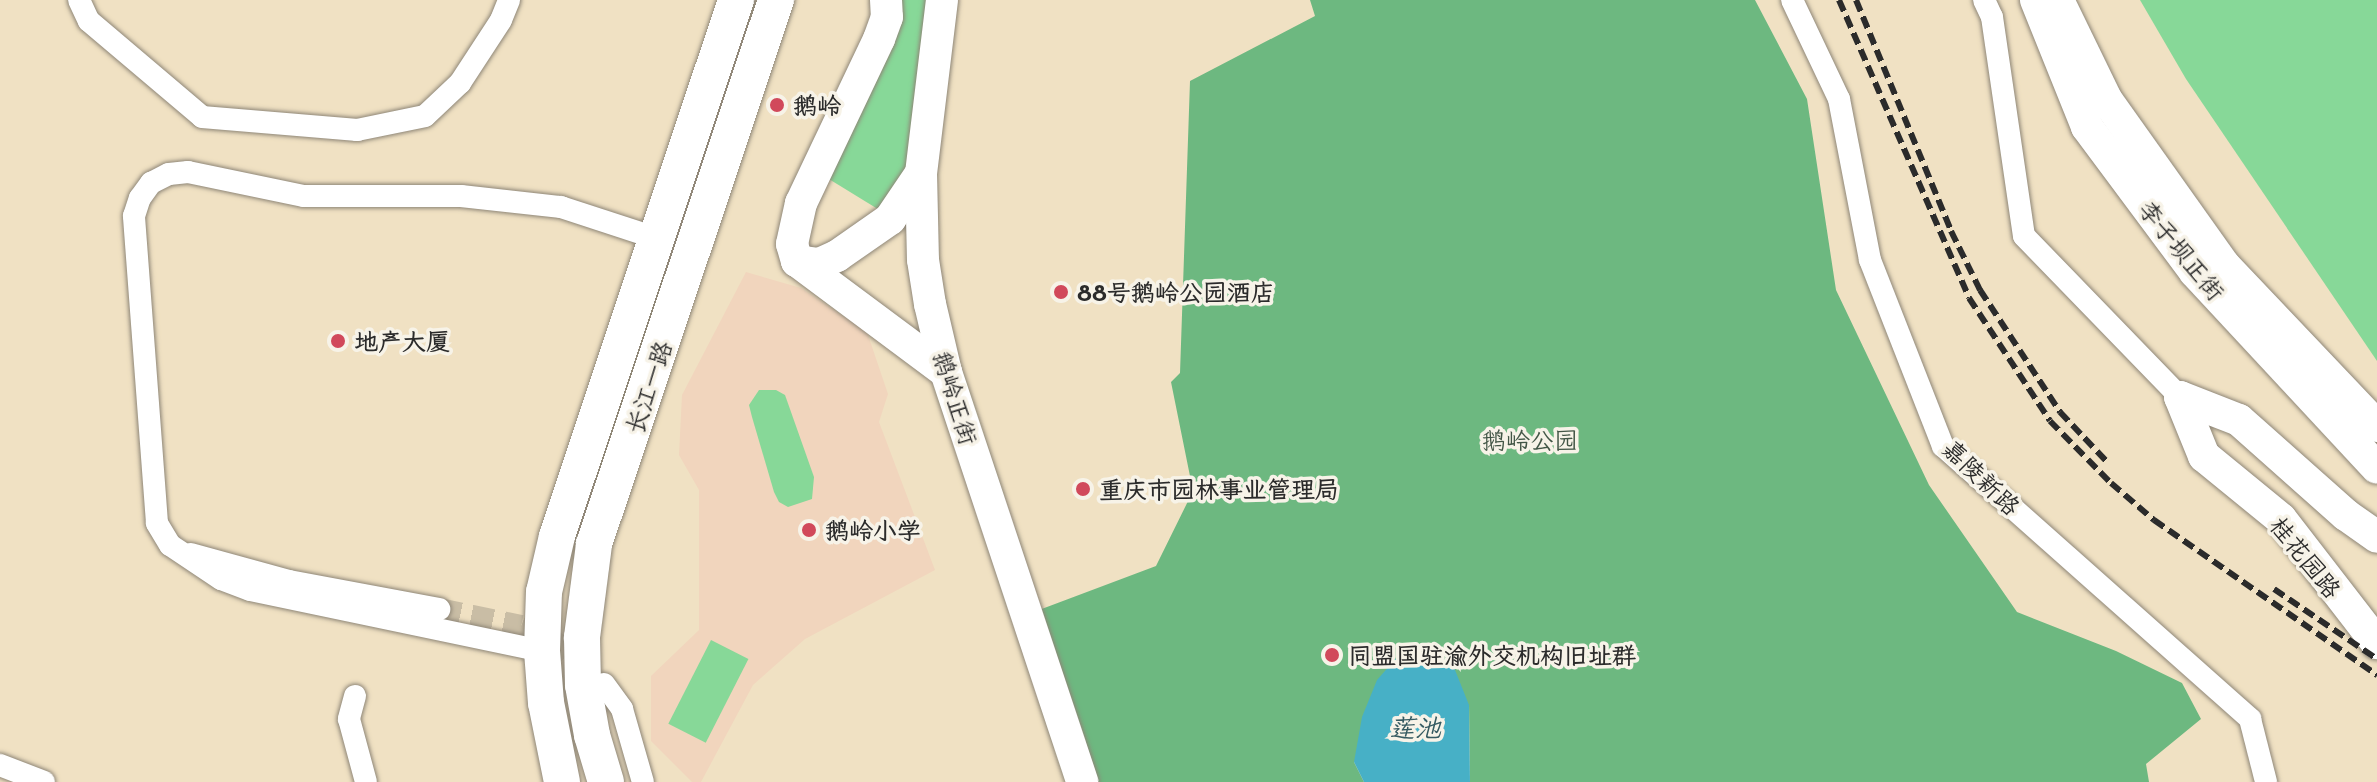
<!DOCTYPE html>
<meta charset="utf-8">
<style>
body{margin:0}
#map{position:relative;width:2377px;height:782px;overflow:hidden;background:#f0e1c3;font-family:Mali,"LXGW WenKai TC",sans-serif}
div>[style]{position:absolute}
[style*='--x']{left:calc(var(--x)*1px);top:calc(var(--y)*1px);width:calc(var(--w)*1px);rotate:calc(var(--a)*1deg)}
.built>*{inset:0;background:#f1d5bd}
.green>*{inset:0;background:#87d898;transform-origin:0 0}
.forest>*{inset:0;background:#6db880}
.water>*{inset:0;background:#47b0c6}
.street-tunnel>*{height:22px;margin-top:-11px;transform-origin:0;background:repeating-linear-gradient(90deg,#c9bda5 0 22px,transparent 0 33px)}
.roads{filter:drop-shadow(0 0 2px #8e8677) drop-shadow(0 0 2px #8e8677)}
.street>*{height:22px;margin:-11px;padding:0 11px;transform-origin:11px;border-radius:11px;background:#fff}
.secondary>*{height:32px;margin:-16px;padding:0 16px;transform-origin:16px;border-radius:16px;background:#fff}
.primary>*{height:36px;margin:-18px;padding:0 18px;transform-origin:18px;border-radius:18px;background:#fff}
.rail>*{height:6px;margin-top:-3px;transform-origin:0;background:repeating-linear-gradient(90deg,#2b2b2b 0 12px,transparent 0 18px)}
.dots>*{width:22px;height:22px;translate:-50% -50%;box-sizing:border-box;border:4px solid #f7f3e8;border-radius:50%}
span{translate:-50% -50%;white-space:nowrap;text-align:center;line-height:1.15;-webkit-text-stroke:7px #f7f3e8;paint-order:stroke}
.poi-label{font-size:24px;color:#2b2b2b;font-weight:700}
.left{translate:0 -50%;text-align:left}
.street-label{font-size:24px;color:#2b2b2b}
.park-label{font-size:24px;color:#425646}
.water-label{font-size:26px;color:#355a61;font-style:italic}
</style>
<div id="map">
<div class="built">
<i style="clip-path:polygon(746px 272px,801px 288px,867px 332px,888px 394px,879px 422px,935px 570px,805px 639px,753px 685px,701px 782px,692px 782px,651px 741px,651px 676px,699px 630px,699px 490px,679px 455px,682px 395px)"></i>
</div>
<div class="green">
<i style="clip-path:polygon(897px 0,931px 0,912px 174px,881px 211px,824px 176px)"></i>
<i style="clip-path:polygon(2140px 0,2377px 0,2377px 361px,2186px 79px)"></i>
<i style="clip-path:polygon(759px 390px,776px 390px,785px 395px,814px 477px,812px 499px,788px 507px,779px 502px,774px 492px,752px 417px,749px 405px)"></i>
<i style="left:711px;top:640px;width:42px;height:94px;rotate:27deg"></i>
</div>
<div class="forest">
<i style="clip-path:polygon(1310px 0,1755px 0,1807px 99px,1836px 290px,1929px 485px,2017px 612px,2116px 651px,2182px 683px,2201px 719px,2146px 764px,2149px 782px,1470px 782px,1469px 705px,1354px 762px,1364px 782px,1095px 782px,1039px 610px,1156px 566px,1193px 491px,1171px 382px,1180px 373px,1190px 81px,1315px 16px)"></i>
</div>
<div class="water">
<i style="clip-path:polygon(1399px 655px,1429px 656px,1453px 665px,1469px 705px,1470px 782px,1364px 782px,1354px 762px,1362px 717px,1377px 680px)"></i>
</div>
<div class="street-tunnel">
<i style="--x:439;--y:609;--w:84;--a:11.7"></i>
<i style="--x:521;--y:626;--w:33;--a:23"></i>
<i style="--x:551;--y:639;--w:44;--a:37.6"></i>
</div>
<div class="roads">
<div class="street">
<i style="--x:79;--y:0;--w:23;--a:65"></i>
<i style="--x:89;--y:21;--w:148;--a:40.3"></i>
<i style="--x:202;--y:117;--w:156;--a:4.8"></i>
<i style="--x:357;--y:130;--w:69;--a:-11.6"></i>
<i style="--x:425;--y:116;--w:48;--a:-43.3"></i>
<i style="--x:460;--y:83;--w:75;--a:-56.9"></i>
<i style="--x:501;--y:20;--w:22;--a:-68"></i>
<i style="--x:1792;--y:0;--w:110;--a:64.6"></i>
<i style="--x:1839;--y:99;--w:164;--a:79.1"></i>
<i style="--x:1870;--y:260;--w:200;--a:68.6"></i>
<i style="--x:1943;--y:446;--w:411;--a:41.6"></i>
<i style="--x:2250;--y:719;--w:65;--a:75.7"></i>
<i style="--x:1984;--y:0;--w:19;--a:65"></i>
<i style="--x:1992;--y:17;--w:221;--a:81.7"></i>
<i style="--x:2024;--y:236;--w:224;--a:45.9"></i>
<i style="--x:191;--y:554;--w:102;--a:15.4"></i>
<i style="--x:289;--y:581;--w:153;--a:10.6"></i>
<i style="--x:542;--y:651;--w:298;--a:-168.2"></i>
<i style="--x:250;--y:590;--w:31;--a:-159"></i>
<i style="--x:221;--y:579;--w:61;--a:-146.3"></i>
<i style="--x:170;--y:545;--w:26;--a:-121"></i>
<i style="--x:157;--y:523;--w:308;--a:-94.3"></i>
<i style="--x:134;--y:216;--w:19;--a:-72"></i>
<i style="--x:140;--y:198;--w:19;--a:-54"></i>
<i style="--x:151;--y:183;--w:20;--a:-27"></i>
<i style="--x:169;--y:174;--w:19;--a:-6"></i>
<i style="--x:188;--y:172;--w:118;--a:11.7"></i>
<i style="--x:304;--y:196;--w:157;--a:0"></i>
<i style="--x:461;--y:196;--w:101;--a:6.3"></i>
<i style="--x:561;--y:207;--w:100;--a:18.1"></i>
<i style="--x:604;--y:684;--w:31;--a:54"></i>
<i style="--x:622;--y:709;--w:76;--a:74"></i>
<i style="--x:355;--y:696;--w:24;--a:105"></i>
<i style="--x:349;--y:719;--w:65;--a:74.9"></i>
<i style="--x:0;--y:765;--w:47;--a:21.1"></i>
</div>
<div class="secondary">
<i style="--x:886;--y:0;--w:17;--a:87"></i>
<i style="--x:887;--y:17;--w:23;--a:110"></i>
<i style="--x:879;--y:39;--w:182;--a:115.4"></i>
<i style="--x:801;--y:203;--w:42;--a:102.4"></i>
<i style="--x:792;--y:244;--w:18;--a:74"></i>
<i style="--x:797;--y:261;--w:186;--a:36.7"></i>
<i style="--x:942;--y:0;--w:174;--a:96.9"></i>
<i style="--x:921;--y:173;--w:87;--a:88.7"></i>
<i style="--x:923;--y:260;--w:45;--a:81"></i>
<i style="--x:930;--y:304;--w:70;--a:76.8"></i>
<i style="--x:946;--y:372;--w:432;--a:71.6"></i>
<i style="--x:2036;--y:0;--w:137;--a:68.1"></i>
<i style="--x:2087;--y:127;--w:181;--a:53.3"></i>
<i style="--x:2195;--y:272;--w:267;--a:47.1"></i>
<i style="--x:2058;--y:0;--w:110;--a:64.1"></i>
<i style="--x:2106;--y:99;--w:204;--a:54.6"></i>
<i style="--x:2224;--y:265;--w:222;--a:46.5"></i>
<i style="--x:797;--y:261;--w:22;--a:8"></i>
<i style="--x:819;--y:264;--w:20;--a:-24"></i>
<i style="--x:837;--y:256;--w:65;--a:-34.9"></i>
<i style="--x:890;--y:219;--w:55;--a:-56"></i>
<i style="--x:2180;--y:397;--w:64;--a:67.9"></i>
<i style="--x:2204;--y:456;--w:99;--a:39.3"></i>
<i style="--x:2281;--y:519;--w:157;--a:52.3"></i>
<i style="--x:2180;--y:397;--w:63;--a:21.3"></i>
<i style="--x:2239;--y:420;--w:143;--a:41.6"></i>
<i style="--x:2346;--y:515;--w:38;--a:35"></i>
</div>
<div class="primary">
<i style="--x:562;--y:782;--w:81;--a:-101.4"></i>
<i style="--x:546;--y:703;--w:52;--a:-94.4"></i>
<i style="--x:542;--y:651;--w:59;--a:-88.1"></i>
<i style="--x:544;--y:592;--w:57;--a:-76.9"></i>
<i style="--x:557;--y:536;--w:565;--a:-71.53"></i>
<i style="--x:606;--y:782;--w:49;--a:-106.6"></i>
<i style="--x:592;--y:735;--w:51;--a:-100.2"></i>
<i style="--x:583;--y:685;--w:48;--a:-91.2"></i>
<i style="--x:582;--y:637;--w:94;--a:-82.6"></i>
<i style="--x:594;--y:544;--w:574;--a:-71.5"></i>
</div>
</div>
<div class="rail">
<i style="--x:1839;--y:0;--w:325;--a:66.4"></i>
<i style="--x:1969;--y:298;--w:147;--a:56.6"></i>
<i style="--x:2050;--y:421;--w:87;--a:45.5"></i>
<i style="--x:2111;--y:483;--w:57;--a:40.7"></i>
<i style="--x:2154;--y:520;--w:272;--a:34.8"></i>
<i style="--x:1856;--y:0;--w:250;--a:67.6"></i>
<i style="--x:1951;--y:231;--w:66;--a:63.8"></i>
<i style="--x:1980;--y:290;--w:146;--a:56.7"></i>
<i style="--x:2060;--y:412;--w:71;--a:46.7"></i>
<i style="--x:2274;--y:589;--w:125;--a:34.2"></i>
</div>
<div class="dots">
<i style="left:777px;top:105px;background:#d1495b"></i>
<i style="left:1061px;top:292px;background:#d1495b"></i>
<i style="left:338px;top:341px;background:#d1495b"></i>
<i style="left:1083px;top:489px;background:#d1495b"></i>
<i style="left:809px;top:530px;background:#d1495b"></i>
<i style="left:1332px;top:655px;background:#d1495b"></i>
</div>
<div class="poi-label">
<span class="left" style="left:793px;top:105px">鹅岭</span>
<span class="left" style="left:1077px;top:292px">88号鹅岭公园酒店</span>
<span class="left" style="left:354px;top:341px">地产大厦</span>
<span class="left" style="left:1099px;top:489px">重庆市园林事业管理局</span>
<span class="left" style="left:825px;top:530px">鹅岭小学</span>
<span class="left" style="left:1348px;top:655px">同盟国驻渝外交机构旧址群</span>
</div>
<div class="street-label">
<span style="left:2182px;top:250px;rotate:51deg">李子坝正街</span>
<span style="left:648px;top:387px;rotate:-71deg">长江一路</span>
<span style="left:956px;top:398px;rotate:73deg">鹅岭正街</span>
<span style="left:1982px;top:477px;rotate:44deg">嘉陵新路</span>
<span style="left:2306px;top:557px;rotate:51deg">桂花园路</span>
</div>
<div class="park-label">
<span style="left:1530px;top:440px">鹅岭公园</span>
</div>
<div class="water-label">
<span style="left:1415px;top:728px">莲池</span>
</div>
</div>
